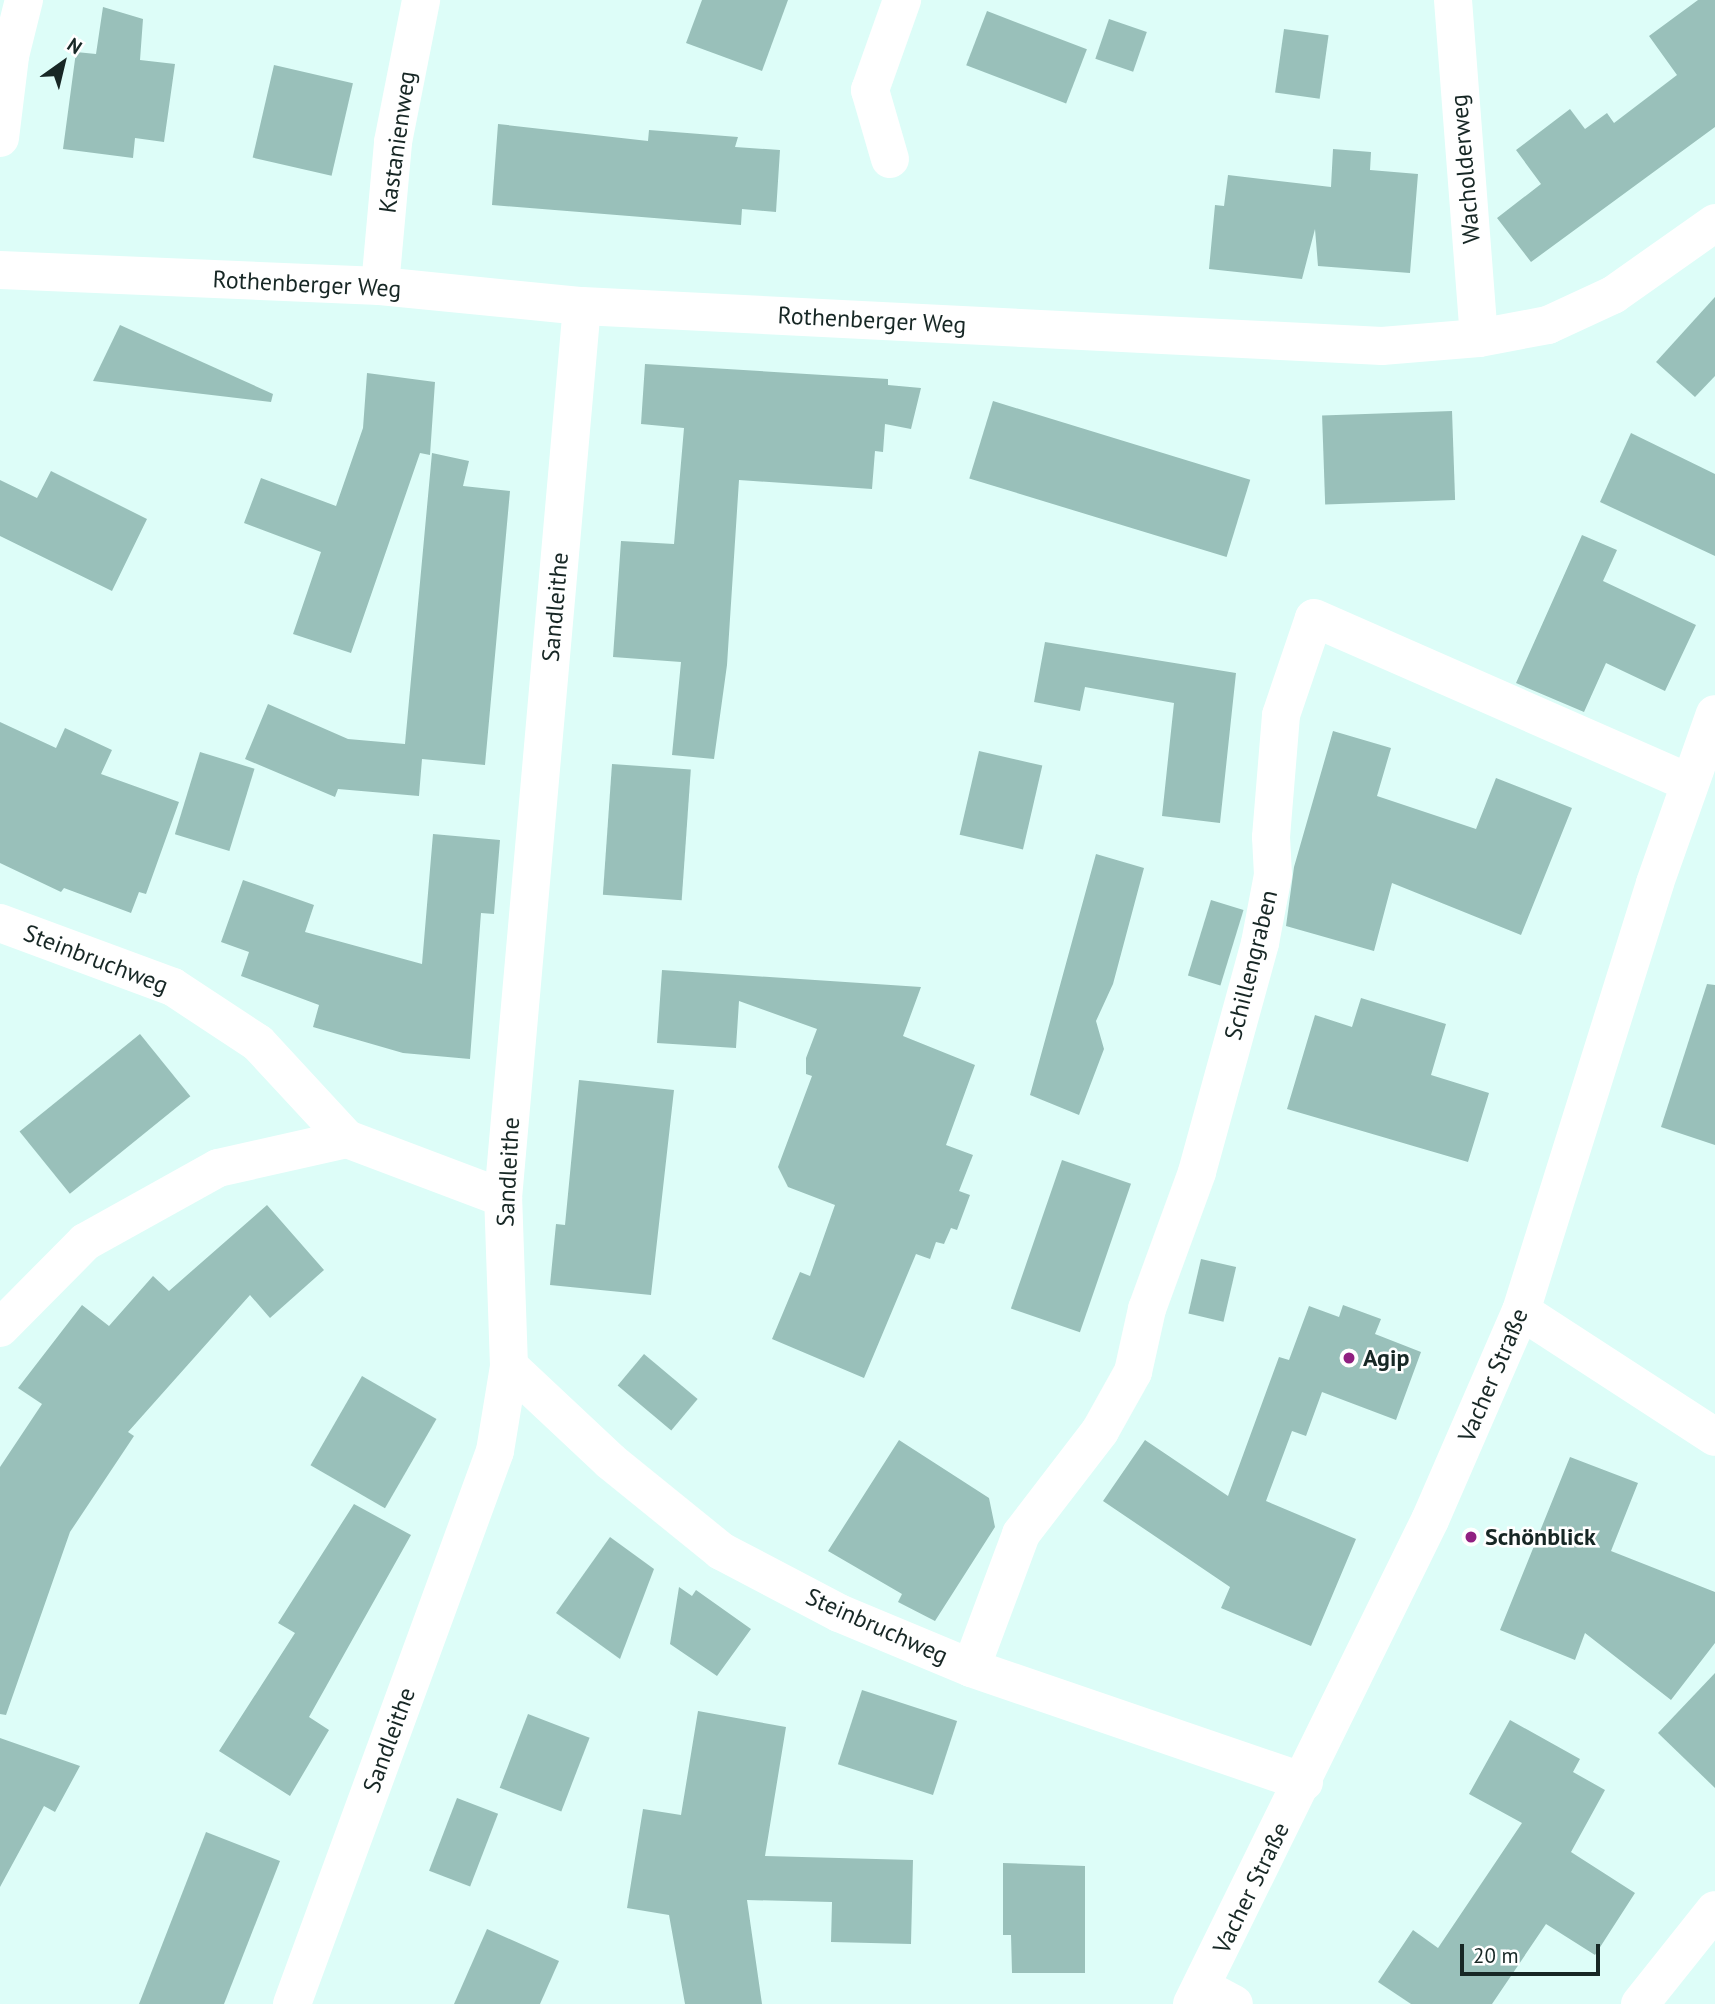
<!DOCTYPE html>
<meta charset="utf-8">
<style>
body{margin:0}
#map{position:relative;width:1715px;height:2004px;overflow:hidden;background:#ddfdf8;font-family:"PT Sans",sans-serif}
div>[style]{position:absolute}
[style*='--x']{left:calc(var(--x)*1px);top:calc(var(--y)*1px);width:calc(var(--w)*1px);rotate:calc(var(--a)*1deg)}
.building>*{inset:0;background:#99c0ba;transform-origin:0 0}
.minor>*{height:38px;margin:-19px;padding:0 19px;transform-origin:19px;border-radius:19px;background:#fff}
.tertiary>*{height:38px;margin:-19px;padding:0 19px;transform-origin:19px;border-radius:19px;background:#fff}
.dots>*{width:19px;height:19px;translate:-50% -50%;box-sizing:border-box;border:4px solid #fff;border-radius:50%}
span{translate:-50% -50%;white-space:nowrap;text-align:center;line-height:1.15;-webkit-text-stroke:5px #fff;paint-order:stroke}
.street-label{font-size:24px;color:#172725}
.poi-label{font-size:24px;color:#172725;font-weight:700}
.left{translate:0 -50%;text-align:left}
.north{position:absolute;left:28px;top:28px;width:70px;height:70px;-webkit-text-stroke:5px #fff;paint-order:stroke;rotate:34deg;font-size:19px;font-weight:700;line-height:28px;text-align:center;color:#172725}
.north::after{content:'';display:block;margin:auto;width:24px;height:32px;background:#172725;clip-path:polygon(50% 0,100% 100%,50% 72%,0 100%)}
.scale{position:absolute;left:1460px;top:1944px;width:140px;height:32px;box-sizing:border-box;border:4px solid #172725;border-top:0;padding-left:9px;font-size:21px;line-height:24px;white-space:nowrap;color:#172725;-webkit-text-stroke:5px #fff;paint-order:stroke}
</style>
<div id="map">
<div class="building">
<i style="clip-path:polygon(702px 0,788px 0,762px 71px,686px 43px)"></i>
<i style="clip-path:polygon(1698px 0,1715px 0,1715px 127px,1531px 262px,1497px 218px,1541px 184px,1516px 150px,1570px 109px,1585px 129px,1607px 113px,1614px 123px,1677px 75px,1649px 36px)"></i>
<i style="clip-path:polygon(103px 7px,143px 19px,140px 60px,175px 64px,164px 142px,135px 138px,133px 158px,63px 149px,76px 52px,96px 54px)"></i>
<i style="left:987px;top:11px;width:107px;height:58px;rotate:21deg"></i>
<i style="left:1109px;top:19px;width:40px;height:42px;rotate:19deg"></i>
<i style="left:1284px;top:29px;width:45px;height:64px;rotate:8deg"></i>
<i style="left:274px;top:65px;width:81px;height:95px;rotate:13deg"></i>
<i style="clip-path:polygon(498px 124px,648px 141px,649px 130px,738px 137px,735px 147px,780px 150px,776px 212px,742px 209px,741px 225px,492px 205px)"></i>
<i style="clip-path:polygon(1333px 149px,1371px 152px,1370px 170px,1418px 174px,1410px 273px,1318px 266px,1315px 229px,1302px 279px,1209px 269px,1215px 205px,1224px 206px,1228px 175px,1331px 187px)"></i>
<i style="clip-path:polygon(1715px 297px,1715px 376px,1695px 397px,1656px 362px)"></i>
<i style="clip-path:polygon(120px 325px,273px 394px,271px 402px,93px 381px)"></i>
<i style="clip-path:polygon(645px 364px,888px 379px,888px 385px,921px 388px,911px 429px,885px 424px,883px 452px,875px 451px,872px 489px,739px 480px,727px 665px,714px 759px,672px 755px,681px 662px,613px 657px,621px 541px,674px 544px,684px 428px,641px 424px)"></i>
<i style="clip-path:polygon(367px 373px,435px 382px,430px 455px,420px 453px,351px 653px,293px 634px,321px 552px,244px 523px,261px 478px,336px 506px,363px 428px)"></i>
<i style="left:993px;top:401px;width:269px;height:81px;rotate:17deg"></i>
<i style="left:1452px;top:411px;width:89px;height:130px;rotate:88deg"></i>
<i style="clip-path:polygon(1631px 433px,1715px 474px,1715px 556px,1600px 502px)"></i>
<i style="clip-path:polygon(432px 453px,469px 461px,463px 486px,510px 491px,485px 765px,422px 759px,419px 796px,338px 789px,335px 797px,245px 759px,268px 704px,348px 739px,405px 744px)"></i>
<i style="clip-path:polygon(51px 471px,147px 519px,112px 591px,0 536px,0 480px,37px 498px)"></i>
<i style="clip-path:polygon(1582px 535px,1617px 550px,1603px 581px,1696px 625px,1665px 691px,1606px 663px,1584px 712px,1516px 683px)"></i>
<i style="clip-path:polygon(1045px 642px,1236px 673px,1220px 823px,1162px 816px,1174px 703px,1085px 687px,1080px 711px,1034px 702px)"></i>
<i style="clip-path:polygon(0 722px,56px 748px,65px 728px,112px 750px,101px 774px,179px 802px,146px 894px,139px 892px,131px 913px,64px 888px,61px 892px,0 863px)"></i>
<i style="clip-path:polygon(1333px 731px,1391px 748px,1377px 796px,1476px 829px,1496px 778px,1572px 808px,1521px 935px,1392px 883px,1374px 951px,1286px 926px,1294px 867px)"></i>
<i style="left:979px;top:751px;width:65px;height:86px;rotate:13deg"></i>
<i style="left:200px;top:752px;width:57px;height:86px;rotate:17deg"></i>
<i style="left:612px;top:764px;width:79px;height:131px;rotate:4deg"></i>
<i style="clip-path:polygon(433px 834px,500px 840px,494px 914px,481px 913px,470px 1059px,403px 1053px,313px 1027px,319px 1005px,241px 976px,249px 952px,221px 942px,243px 880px,314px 905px,305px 932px,422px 964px)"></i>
<i style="clip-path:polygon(1096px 854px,1144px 868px,1113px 984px,1096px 1021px,1104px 1049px,1079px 1115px,1030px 1095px)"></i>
<i style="left:1211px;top:900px;width:34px;height:79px;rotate:17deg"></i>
<i style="clip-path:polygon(662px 970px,921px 987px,903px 1036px,975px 1065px,946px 1145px,973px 1155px,959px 1191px,970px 1195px,957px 1230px,951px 1228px,944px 1244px,936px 1242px,930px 1259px,916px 1254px,864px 1378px,772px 1339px,800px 1272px,810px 1276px,835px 1205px,788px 1187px,778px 1167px,812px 1076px,806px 1074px,806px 1058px,817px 1029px,739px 1001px,736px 1048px,657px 1043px)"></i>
<i style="clip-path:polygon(1707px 984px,1715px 985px,1715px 1145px,1661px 1127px)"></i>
<i style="clip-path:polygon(1361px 998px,1446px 1024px,1431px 1075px,1489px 1093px,1468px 1162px,1287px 1109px,1315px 1015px,1352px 1027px)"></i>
<i style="left:140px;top:1034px;width:80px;height:155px;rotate:51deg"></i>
<i style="clip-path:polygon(579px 1080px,674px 1090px,651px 1295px,550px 1285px,556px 1224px,565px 1225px)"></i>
<i style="left:1062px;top:1160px;width:73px;height:157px;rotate:19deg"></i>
<i style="clip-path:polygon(267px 1205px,324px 1270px,270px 1318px,250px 1295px,128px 1432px,134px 1436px,70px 1532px,6px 1715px,0 1714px,0 1467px,42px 1404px,18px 1388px,82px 1305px,109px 1326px,153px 1276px,169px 1291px)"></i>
<i style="left:1201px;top:1259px;width:36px;height:56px;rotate:13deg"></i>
<i style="clip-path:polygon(1343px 1305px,1381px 1319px,1375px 1334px,1421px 1352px,1396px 1420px,1322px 1392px,1306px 1436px,1292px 1431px,1266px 1501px,1356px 1539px,1311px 1646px,1221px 1608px,1230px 1587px,1103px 1501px,1145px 1440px,1228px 1496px,1279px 1357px,1289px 1360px,1309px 1306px,1339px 1317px)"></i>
<i style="left:644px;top:1354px;width:70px;height:41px;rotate:40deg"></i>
<i style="left:362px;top:1376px;width:86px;height:103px;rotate:30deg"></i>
<i style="clip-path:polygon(899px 1440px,989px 1498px,995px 1527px,935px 1621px,898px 1602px,902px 1594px,828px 1551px)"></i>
<i style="clip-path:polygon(1570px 1457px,1638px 1483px,1611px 1551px,1715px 1592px,1715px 1643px,1671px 1700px,1585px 1633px,1575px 1660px,1500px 1630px)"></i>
<i style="clip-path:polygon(354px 1504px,411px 1535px,309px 1717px,329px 1730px,290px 1796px,219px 1751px,295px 1633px,278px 1623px)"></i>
<i style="clip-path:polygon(610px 1537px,654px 1569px,620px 1659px,556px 1613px)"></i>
<i style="clip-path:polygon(679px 1587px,692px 1596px,696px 1590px,751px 1629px,717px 1676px,670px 1644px)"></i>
<i style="clip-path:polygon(1715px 1673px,1715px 1788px,1658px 1733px)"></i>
<i style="left:862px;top:1690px;width:100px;height:78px;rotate:18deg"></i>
<i style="clip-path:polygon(698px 1711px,786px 1727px,765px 1856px,913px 1860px,911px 1944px,831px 1942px,832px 1902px,747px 1900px,762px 2004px,685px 2004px,669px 1915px,627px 1908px,643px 1809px,681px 1815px)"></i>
<i style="left:528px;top:1714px;width:66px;height:79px;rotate:21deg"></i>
<i style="clip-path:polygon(1510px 1720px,1580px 1759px,1573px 1772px,1605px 1790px,1571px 1852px,1635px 1893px,1595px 1955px,1546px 1924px,1492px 2004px,1411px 2004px,1378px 1982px,1413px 1930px,1438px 1948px,1522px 1823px,1469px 1794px)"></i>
<i style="clip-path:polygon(0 1738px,80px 1766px,55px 1812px,44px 1806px,0 1887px)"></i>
<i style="left:457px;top:1798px;width:44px;height:78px;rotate:21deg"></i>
<i style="clip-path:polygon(206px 1832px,280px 1861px,224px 2004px,139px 2004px)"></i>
<i style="clip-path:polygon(1003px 1863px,1085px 1866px,1085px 1973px,1012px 1973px,1011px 1935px,1003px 1935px)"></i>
<i style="clip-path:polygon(487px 1929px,559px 1961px,540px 2004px,454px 2004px)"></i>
</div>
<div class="minor">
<i style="--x:1453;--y:0;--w:339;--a:85.6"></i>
<i style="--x:0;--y:138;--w:83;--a:-83"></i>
<i style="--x:10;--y:56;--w:58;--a:-76"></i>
<i style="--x:890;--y:159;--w:72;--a:-106.2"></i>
<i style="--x:870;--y:90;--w:96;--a:-70.4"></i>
<i style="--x:0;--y:270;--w:380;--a:2.4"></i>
<i style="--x:380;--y:286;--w:203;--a:5.7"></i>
<i style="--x:582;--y:306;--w:801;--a:2.86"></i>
<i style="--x:1382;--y:346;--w:97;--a:-4.7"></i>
<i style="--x:1479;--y:338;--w:70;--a:-10.7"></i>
<i style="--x:1548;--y:325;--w:72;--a:-24.8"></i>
<i style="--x:1613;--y:295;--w:125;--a:-35.2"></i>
<i style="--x:380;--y:286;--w:145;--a:-84.8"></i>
<i style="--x:393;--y:142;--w:145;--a:-78.8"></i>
<i style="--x:0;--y:923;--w:184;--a:20.3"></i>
<i style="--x:173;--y:987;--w:102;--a:33.4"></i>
<i style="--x:258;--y:1043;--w:131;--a:47.2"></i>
<i style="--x:347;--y:1139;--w:167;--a:20.7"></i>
<i style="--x:1521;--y:1311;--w:231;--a:33"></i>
<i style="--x:0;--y:1328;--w:121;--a:-45.3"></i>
<i style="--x:85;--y:1242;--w:152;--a:-29.1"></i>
<i style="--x:218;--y:1168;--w:132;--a:-12.7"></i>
<i style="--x:509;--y:1366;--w:139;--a:43.2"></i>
<i style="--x:610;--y:1461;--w:143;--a:39"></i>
<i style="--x:721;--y:1551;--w:133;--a:27.7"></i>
<i style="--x:839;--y:1613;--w:143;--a:22.6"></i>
<i style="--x:971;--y:1668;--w:352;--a:18.9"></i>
<i style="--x:971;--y:1668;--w:143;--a:-69.5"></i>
<i style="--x:1021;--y:1534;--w:130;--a:-52.5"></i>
<i style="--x:1100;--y:1431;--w:68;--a:-60.8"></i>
<i style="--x:1133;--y:1372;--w:65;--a:-77.5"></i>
<i style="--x:1147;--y:1309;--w:146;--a:-69.9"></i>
<i style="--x:1197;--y:1172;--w:238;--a:-74.6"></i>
<i style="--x:1260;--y:943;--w:69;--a:-79.2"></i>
<i style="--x:1273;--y:875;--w:38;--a:-93"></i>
<i style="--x:1271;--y:837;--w:122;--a:-85.3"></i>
<i style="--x:1281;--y:715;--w:102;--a:-71.2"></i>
<i style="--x:1314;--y:618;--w:408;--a:23.7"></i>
<i style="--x:1202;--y:1987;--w:36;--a:28"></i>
<i style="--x:292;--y:2004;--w:589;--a:-69.84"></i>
<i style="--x:495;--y:1451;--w:86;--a:-80.6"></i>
<i style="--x:509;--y:1366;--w:168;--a:-92"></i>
<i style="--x:503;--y:1198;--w:895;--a:-84.94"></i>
<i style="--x:1640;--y:2004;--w:120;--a:-51.4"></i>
</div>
<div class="tertiary">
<i style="--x:1192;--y:2004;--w:539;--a:-63.82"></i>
<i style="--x:1430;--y:1520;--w:228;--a:-66.5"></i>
<i style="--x:1521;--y:1311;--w:448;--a:-72.6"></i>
<i style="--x:1655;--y:883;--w:179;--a:-70.5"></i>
</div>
<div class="dots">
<i style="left:1349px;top:1358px;background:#902081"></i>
<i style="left:1471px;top:1537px;background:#902081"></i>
</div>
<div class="street-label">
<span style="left:397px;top:142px;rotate:-82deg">Kastanienweg</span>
<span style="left:1465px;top:169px;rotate:-95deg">Wacholderweg</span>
<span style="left:307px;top:284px;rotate:3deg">Rothenberger Weg</span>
<span style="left:872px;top:320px;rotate:3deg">Rothenberger Weg</span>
<span style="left:555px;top:607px;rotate:-85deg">Sandleithe</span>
<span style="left:96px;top:959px;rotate:21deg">Steinbruchweg</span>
<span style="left:1251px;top:965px;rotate:-76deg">Schillengraben</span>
<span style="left:508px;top:1172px;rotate:-87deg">Sandleithe</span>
<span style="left:1493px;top:1375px;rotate:-67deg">Vacher Straße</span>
<span style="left:877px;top:1626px;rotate:24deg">Steinbruchweg</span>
<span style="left:389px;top:1740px;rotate:-70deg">Sandleithe</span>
<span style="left:1251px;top:1888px;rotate:-64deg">Vacher Straße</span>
</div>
<div class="poi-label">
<span class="left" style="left:1363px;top:1358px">Agip</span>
<span class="left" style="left:1485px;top:1537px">Schönblick</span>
</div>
<div class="north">N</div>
<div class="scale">20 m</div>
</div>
